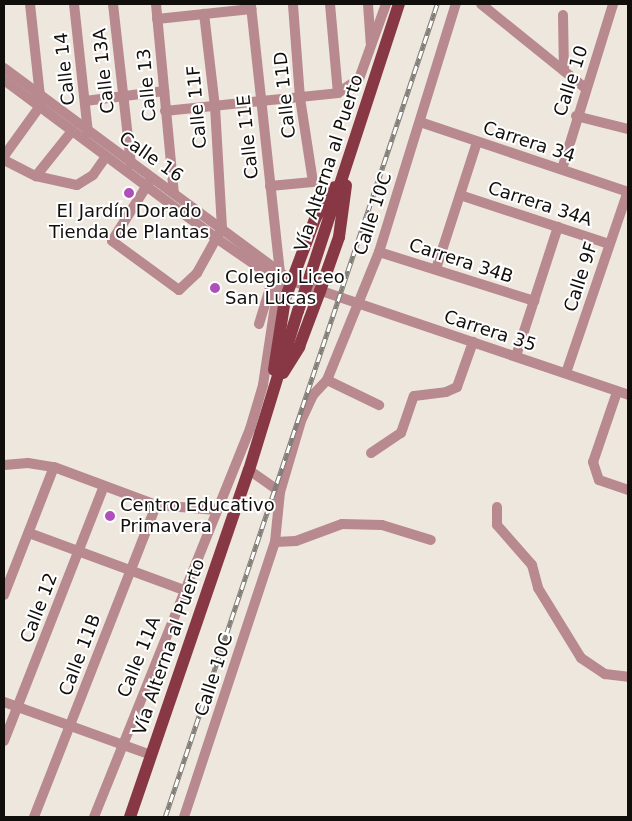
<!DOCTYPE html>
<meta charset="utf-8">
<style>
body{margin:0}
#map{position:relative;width:632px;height:821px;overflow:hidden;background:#ede7de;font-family:"DejaVu Sans",sans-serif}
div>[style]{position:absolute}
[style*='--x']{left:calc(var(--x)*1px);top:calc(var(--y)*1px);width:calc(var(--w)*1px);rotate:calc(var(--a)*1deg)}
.minor>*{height:10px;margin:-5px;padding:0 5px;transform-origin:5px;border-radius:5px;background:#b8898e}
.major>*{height:12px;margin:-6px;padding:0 6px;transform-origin:6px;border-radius:6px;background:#883845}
.rail>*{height:4.5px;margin-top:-2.25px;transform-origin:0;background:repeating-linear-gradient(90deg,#fff 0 8px,#827e78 0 16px);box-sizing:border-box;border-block:1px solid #827e78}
.major-bridge>*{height:12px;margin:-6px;padding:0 6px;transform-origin:6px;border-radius:6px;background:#883845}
.dots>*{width:14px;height:14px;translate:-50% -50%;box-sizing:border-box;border:2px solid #fff;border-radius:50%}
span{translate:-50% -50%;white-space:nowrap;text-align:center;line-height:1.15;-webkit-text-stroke:4px #fff;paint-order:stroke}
.street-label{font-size:18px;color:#110f0c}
.poi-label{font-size:18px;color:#110f0c}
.left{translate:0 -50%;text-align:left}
.frame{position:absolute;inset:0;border:5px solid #110f0c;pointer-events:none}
</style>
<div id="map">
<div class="minor">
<i style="--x:30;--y:4;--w:93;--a:83.8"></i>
<i style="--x:74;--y:4;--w:129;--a:83.8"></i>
<i style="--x:113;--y:4;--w:161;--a:83.6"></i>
<i style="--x:156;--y:4;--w:190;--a:84.6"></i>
<i style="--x:330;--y:4;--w:89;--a:84.9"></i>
<i style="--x:368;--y:4;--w:39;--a:86"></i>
<i style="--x:481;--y:4;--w:134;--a:38.9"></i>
<i style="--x:563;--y:15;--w:56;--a:89"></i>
<i style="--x:157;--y:19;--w:95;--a:-6.1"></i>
<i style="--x:4;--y:68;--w:358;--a:36.5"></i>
<i style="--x:292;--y:281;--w:355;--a:18.7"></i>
<i style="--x:4;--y:80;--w:264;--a:36.7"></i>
<i style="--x:216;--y:238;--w:62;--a:34.5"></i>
<i style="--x:267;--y:273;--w:13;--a:0"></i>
<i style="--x:85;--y:101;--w:80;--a:-7.2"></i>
<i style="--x:165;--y:111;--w:174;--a:-5.9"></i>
<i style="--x:338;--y:93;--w:25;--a:-34"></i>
<i style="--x:359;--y:79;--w:80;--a:-70.2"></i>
<i style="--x:576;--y:116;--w:54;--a:14"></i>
<i style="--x:420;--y:122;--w:219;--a:18.6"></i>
<i style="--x:4;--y:156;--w:62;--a:-54.2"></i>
<i style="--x:4;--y:160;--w:36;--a:27"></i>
<i style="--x:36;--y:176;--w:42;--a:12.4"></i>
<i style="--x:77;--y:185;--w:19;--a:-32"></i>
<i style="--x:93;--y:175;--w:21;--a:-55"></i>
<i style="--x:562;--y:169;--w:173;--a:-72.8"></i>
<i style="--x:36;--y:176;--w:58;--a:-51.3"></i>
<i style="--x:151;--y:179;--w:73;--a:122.2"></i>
<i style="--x:112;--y:241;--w:83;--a:36.2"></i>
<i style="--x:179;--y:290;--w:25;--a:-43"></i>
<i style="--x:197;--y:273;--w:51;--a:-60.9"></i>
<i style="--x:222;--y:228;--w:121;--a:-93.3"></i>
<i style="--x:215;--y:107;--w:94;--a:-96.7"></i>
<i style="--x:270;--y:186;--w:43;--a:-5.3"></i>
<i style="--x:313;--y:182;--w:85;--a:-98.8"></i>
<i style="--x:300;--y:98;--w:94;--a:-94.3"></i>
<i style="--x:460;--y:195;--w:157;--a:18.2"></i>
<i style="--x:379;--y:252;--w:163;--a:17.5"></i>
<i style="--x:436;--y:269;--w:133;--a:-72.1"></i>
<i style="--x:259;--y:324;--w:37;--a:-73"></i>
<i style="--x:270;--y:289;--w:11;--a:-22"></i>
<i style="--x:516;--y:356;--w:136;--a:-72"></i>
<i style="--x:566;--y:373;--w:192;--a:-71.2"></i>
<i style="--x:327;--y:380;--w:58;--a:25.7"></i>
<i style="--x:617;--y:392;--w:74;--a:108.9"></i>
<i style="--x:593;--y:462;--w:19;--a:72"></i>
<i style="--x:599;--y:480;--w:31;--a:19"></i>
<i style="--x:371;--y:453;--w:36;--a:-34"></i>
<i style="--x:401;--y:433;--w:39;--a:-71"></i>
<i style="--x:414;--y:396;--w:32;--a:-7"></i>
<i style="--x:446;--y:392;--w:12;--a:-24"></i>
<i style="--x:457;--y:387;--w:48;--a:-70.4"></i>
<i style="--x:4;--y:465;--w:24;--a:-5"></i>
<i style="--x:28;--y:463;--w:26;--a:9"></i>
<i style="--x:54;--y:467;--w:109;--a:20.4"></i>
<i style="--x:156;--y:505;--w:61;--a:4.7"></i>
<i style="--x:249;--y:470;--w:38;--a:35"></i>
<i style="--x:497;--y:507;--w:18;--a:90"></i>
<i style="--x:497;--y:525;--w:53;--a:48.8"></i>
<i style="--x:532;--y:565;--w:24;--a:75"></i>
<i style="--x:538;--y:588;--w:82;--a:58.4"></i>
<i style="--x:581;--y:658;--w:29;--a:34"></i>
<i style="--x:605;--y:674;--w:23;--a:7"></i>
<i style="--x:29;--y:533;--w:165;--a:20.2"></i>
<i style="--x:275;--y:542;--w:21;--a:-3"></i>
<i style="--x:296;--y:541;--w:49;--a:-20.3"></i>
<i style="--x:342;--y:524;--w:40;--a:1.4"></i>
<i style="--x:382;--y:525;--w:51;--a:17"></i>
<i style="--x:4;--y:595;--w:137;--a:-68.7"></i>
<i style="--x:4;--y:702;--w:156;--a:19.8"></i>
<i style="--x:4;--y:741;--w:274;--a:-68.6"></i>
<i style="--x:34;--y:817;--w:335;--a:-68.6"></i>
<i style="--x:94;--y:817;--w:418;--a:-68.1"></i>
<i style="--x:250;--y:429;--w:46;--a:-73.5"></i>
<i style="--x:263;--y:385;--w:113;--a:-81.4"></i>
<i style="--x:280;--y:273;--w:271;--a:-96.2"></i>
<i style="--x:184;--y:817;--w:290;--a:-71.7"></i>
<i style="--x:275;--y:542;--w:50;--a:-84.3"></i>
<i style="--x:280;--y:492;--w:74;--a:-73.5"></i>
<i style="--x:301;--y:421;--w:29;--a:-65"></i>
<i style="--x:313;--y:395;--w:21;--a:-47"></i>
<i style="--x:327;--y:380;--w:138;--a:-67.9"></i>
<i style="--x:379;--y:252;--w:260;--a:-72.8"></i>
</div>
<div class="major">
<i style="--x:311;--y:273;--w:283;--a:-71.9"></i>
<i style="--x:274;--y:370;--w:72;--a:-81.2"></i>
<i style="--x:285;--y:299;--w:85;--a:-69.4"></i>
<i style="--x:315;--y:219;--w:37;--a:-59"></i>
<i style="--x:283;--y:373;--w:31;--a:-58"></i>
<i style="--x:299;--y:347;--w:60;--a:-69.4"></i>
<i style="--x:320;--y:291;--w:57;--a:-70.6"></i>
<i style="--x:339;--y:237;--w:52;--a:-82.3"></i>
<i style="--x:130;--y:817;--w:367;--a:-71.1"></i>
<i style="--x:249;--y:470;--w:166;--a:-72.9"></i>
</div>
<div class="rail">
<i style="--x:165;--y:817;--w:857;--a:-71.5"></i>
</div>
<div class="major-bridge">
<i style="--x:298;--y:311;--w:40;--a:-71.1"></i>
</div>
<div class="dots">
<i style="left:129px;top:193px;background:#af50ba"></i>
<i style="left:215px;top:288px;background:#af50ba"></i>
<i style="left:110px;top:516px;background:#af50ba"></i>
</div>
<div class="street-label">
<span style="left:65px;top:69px;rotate:-96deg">Calle 14</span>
<span style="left:104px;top:71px;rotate:-96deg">Calle 13A</span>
<span style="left:571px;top:81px;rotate:-72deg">Calle 10</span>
<span style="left:147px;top:85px;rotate:-95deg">Calle 13</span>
<span style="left:285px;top:95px;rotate:-96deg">Calle 11D</span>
<span style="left:197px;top:107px;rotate:-95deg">Calle 11F</span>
<span style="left:248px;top:137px;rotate:-96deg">Calle 11E</span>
<span style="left:529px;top:142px;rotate:18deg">Carrera 34</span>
<span style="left:151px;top:157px;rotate:35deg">Calle 16</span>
<span style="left:329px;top:163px;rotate:-72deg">Vía Alterna al Puerto</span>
<span style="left:540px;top:204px;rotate:18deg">Carrera 34A</span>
<span style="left:373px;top:214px;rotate:-72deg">Calle 10C</span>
<span style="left:461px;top:261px;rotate:18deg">Carrera 34B</span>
<span style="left:581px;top:277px;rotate:-72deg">Calle 9F</span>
<span style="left:490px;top:331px;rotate:18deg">Carrera 35</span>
<span style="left:39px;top:608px;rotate:-69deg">Calle 12</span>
<span style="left:169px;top:647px;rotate:-71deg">Vía Alterna al Puerto</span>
<span style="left:80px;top:655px;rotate:-69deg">Calle 11B</span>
<span style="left:139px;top:657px;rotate:-68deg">Calle 11A</span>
<span style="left:214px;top:675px;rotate:-72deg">Calle 10C</span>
</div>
<div class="poi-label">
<span style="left:129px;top:222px">El Jardín Dorado<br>Tienda de Plantas</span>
<span class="left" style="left:225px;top:288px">Colegio Liceo<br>San Lucas</span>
<span class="left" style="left:120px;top:516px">Centro Educativo<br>Primavera</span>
</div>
<div class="frame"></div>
</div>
